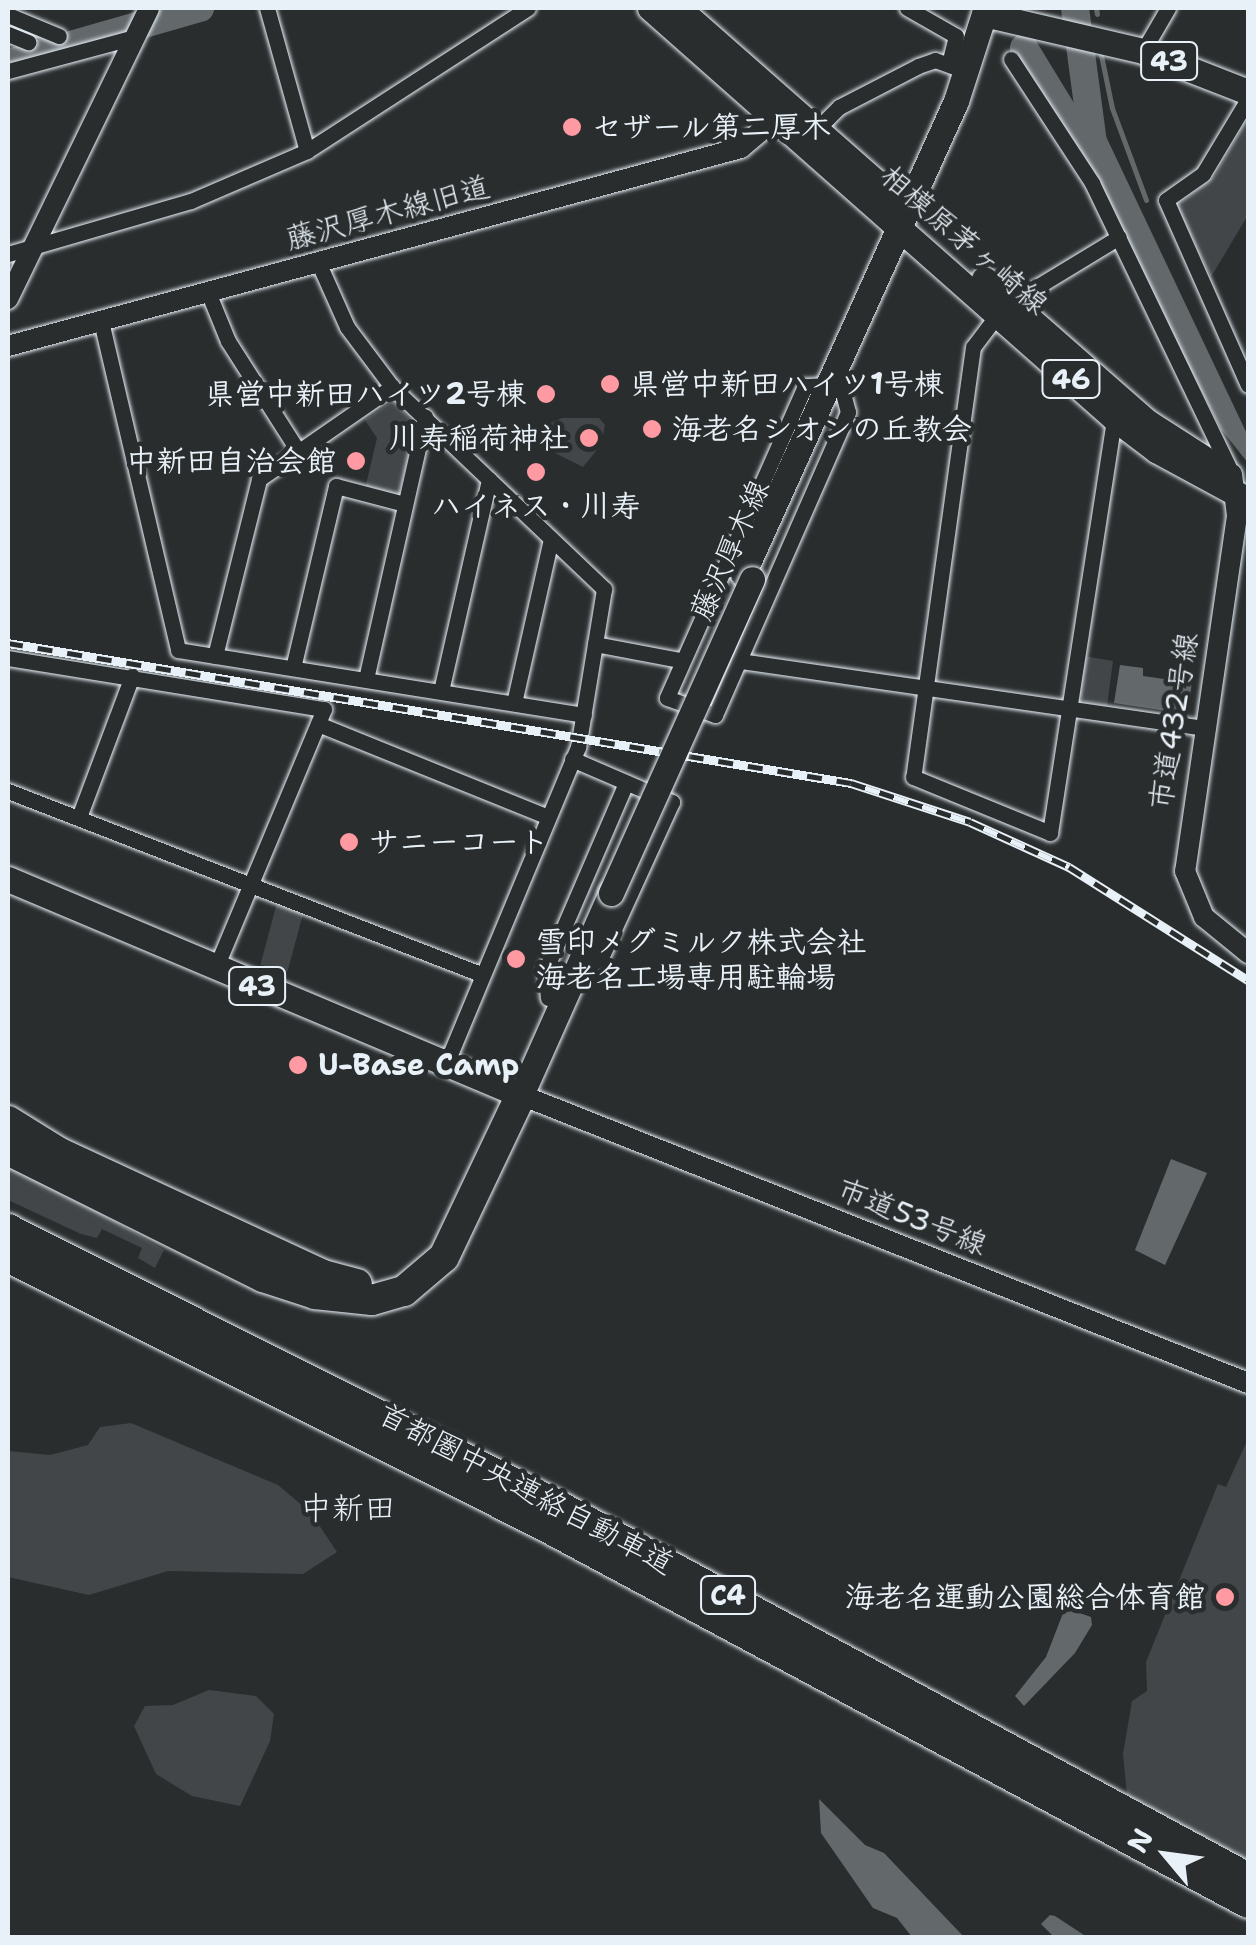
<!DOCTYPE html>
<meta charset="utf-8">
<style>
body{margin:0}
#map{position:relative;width:1256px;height:1945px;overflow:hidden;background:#2a2d2e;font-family:"Shantell Sans","Klee One",sans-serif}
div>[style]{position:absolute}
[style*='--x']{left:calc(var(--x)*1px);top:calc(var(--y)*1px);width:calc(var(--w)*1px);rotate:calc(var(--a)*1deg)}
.green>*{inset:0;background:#424648;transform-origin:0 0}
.water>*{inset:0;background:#63686b}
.stream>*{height:5px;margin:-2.5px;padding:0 2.5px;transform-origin:2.5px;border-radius:2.5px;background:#63686b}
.river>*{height:28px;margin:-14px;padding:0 14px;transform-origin:14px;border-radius:14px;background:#63686b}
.roads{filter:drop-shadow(0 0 2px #e8f1f8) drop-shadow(0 0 2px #e8f1f8)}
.minor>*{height:15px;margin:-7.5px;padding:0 7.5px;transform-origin:7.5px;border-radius:7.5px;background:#2a2d2e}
.tertiary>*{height:20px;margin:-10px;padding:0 10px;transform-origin:10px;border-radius:10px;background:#2a2d2e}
.primary>*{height:25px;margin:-12.5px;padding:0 12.5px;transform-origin:12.5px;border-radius:12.5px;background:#2a2d2e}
.motorway>*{height:30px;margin:-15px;padding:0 15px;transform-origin:15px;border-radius:15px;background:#2a2d2e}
.rail>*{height:9px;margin-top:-4.5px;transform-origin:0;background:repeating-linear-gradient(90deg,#2a2d2e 0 15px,#e8f1f8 0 30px);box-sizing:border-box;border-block:2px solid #e8f1f8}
.bridges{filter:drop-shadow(0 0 2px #e8f1f8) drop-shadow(0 0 2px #e8f1f8)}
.primary-bridge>*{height:25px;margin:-12.5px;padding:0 12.5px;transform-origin:12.5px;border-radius:12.5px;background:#2a2d2e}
.dots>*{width:28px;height:28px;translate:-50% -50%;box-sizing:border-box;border:5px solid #2a2d2e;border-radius:50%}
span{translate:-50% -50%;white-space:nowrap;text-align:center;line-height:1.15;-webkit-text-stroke:9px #2a2d2e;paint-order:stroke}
.shield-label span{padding:2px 8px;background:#2a2d2e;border:2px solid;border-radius:8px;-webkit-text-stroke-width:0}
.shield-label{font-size:28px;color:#e8f1f8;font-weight:700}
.poi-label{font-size:30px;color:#e8f1f8;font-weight:700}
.left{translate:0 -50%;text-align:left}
.right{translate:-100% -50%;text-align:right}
.street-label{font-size:30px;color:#e8f1f8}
.neighbourhood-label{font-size:32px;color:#e8f1f8}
.frame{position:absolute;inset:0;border:10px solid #e8f1f8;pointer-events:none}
.north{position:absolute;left:1116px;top:1805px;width:100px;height:100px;-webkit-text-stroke:8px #2a2d2e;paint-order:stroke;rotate:299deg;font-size:28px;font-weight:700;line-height:40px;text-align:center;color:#e8f1f8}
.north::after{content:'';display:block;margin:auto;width:35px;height:45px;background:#e8f1f8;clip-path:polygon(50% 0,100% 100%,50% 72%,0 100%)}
</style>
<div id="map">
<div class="green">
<i style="clip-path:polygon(1248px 117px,1248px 215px,1211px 277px,1176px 206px,1215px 176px)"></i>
<i style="clip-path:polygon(393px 401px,416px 426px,399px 495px,365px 489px,377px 438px,365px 420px)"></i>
<i style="clip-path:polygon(562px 418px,599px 418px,605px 425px,601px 445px,583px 467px,535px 443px,546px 425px)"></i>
<i style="clip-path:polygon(1084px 656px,1113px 661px,1107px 706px,1085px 703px,1079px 695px)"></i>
<i style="left:278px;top:899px;width:28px;height:68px;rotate:15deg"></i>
<i style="clip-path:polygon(8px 1160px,164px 1250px,155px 1268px,138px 1258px,142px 1248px,102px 1229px,97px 1238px,81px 1234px,8px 1200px)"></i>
<i style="clip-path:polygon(131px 1423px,278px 1485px,311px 1513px,337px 1552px,303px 1574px,168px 1571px,89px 1595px,8px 1577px,8px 1451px,50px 1455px,88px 1445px,100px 1427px)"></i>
<i style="clip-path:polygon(1248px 1424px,1248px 1862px,1127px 1795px,1123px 1754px,1132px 1701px,1147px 1691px,1146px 1662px,1218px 1484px,1226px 1487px,1247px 1441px)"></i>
<i style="clip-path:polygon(209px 1690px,256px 1696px,274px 1714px,270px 1741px,240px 1806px,192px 1796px,156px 1774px,134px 1726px,145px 1706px,173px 1705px)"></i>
</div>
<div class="water">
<i style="clip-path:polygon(1102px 128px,1248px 436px,1248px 463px,1221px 429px,1076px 146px)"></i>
<i style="clip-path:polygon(1120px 665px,1143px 668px,1143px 676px,1192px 683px,1187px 714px,1114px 703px)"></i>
<i style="clip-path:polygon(1171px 1159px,1207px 1173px,1165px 1265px,1135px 1250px)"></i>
<i style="clip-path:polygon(1065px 1608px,1091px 1617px,1092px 1625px,1075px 1653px,1024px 1706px,1015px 1696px,1046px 1657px)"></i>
<i style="clip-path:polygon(819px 1799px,865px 1845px,884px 1853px,964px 1937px,912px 1937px,897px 1918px,873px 1908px,821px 1833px)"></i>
<i style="clip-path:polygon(1050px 1915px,1055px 1916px,1087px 1937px,1054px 1937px,1041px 1924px)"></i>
</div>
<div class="stream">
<i style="--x:1096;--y:8;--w:6;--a:81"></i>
<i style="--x:8;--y:23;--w:62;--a:22.8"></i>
<i style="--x:1101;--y:55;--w:54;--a:78.3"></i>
<i style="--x:1112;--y:108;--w:98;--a:69.7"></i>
</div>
<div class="river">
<i style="--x:1075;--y:8;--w:158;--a:82.4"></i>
<i style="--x:1024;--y:48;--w:148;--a:58.6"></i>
<i style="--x:8;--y:63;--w:200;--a:-16"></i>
</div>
<div class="roads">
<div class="minor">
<i style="--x:267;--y:8;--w:148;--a:74.4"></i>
<i style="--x:907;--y:8;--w:56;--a:29.7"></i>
<i style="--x:956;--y:36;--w:29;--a:104"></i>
<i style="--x:8;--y:15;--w:55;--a:22.4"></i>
<i style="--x:8;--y:34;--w:22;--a:22"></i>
<i style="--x:1143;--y:51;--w:50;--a:-59.8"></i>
<i style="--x:1011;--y:59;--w:148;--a:56.8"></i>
<i style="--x:1092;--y:183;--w:323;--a:64.3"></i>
<i style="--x:8;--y:71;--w:131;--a:-15"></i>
<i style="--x:1248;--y:99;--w:87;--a:121"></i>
<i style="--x:1203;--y:174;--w:45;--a:144.9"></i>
<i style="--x:1166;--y:200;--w:202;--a:66.1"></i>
<i style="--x:818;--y:128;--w:30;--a:-45"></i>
<i style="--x:839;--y:107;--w:89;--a:-27.4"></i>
<i style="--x:918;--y:66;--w:18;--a:-19"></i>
<i style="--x:935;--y:60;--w:35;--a:20"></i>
<i style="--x:8;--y:254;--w:191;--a:-16.2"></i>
<i style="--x:191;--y:201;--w:126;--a:-23.3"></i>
<i style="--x:307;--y:151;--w:263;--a:-32.9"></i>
<i style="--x:319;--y:264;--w:69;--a:66"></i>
<i style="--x:347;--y:327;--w:75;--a:53.1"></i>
<i style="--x:392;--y:387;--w:293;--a:43.6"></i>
<i style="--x:604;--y:589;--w:160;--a:99.3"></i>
<i style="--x:578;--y:747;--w:343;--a:112.6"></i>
<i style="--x:208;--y:292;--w:53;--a:67.8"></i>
<i style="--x:228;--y:341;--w:134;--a:57.5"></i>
<i style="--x:1012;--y:302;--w:125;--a:-31.3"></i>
<i style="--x:998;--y:314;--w:41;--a:127.1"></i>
<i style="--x:973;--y:347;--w:434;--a:97.9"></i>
<i style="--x:913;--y:777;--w:148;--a:22.2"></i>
<i style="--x:1050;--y:833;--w:420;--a:-81.2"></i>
<i style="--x:101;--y:321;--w:338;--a:76.8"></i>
<i style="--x:178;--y:650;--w:411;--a:9.1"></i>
<i style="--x:827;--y:385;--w:22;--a:177"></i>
<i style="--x:805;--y:386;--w:341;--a:113.9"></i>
<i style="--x:667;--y:698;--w:51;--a:19.5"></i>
<i style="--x:715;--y:715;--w:331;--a:-66.3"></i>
<i style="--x:848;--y:412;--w:27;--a:-105"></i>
<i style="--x:595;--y:644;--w:86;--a:10.7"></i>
<i style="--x:215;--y:656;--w:182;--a:-76"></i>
<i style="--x:259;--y:479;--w:162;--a:-34.7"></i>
<i style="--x:8;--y:658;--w:320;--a:9.2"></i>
<i style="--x:324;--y:709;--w:282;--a:112.7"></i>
<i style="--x:740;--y:661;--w:468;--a:8.2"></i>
<i style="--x:293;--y:668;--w:187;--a:-76.7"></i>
<i style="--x:336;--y:486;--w:71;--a:14.6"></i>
<i style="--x:366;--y:679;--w:269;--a:-77.3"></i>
<i style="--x:441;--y:691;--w:217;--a:-77.2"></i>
<i style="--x:514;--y:703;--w:168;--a:-77.3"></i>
<i style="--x:318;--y:724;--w:248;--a:22"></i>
<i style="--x:572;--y:759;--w:109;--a:23.3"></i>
<i style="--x:672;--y:802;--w:171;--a:114.5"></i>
<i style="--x:601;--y:958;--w:30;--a:147"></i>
<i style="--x:8;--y:791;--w:509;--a:21.17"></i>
<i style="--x:79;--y:817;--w:151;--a:-69.4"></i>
<i style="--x:548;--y:998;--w:27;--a:-96"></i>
<i style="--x:545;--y:971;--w:205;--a:-66.7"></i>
</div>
<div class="tertiary">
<i style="--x:8;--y:299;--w:323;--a:-64.1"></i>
<i style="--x:8;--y:346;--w:759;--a:-15.12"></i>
<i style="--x:741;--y:148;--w:45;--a:-40.5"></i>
<i style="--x:1232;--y:474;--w:42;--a:83.2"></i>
<i style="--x:1237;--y:516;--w:359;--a:98.3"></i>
<i style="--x:1185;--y:871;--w:50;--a:67.6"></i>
<i style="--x:1204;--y:917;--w:57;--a:39.3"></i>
<i style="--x:521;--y:1095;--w:782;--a:21.61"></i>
</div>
<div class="primary">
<i style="--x:650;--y:8;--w:619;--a:41.46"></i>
<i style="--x:1114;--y:418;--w:53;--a:37.3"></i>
<i style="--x:1156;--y:450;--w:105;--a:28.5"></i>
<i style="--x:678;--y:8;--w:294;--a:41.3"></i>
<i style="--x:984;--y:279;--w:215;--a:41.2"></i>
<i style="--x:1146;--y:421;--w:80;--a:32.7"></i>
<i style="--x:743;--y:574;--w:519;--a:-65.76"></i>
<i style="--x:956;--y:101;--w:91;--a:-72.2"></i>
<i style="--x:984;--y:14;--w:163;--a:13.1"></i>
<i style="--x:1143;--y:51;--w:113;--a:21.3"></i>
<i style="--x:8;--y:879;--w:557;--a:22.83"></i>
<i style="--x:521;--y:1095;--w:221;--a:-66"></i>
</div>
<div class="motorway">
<i style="--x:8;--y:1121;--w:59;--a:31.8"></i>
<i style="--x:58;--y:1152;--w:292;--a:24.9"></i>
<i style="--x:323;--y:1275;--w:35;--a:15"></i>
<i style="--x:8;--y:1150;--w:285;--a:26.5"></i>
<i style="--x:263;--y:1277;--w:55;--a:18.1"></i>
<i style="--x:315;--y:1294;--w:57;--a:6"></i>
<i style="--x:372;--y:1300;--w:33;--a:-16"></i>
<i style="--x:404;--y:1291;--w:52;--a:-40.4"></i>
<i style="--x:444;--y:1257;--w:179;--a:-64.6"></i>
<i style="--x:8;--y:1229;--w:610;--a:26.69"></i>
<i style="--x:553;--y:1503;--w:790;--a:28.35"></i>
<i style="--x:8;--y:1257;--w:596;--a:26.61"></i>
<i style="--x:541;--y:1524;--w:802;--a:28.19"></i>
</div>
</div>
<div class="rail">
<i style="--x:8;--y:643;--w:855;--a:9.43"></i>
<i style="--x:851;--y:783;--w:125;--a:18.1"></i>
<i style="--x:970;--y:822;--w:109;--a:24.4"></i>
<i style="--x:1069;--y:867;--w:212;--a:32.3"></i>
</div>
<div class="bridges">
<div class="primary-bridge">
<i style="--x:611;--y:893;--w:344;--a:-65.8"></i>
</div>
</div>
<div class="dots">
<i style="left:572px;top:127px;background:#ff9aa2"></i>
<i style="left:610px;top:384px;background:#ff9aa2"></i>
<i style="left:546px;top:394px;background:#ff9aa2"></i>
<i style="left:652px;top:429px;background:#ff9aa2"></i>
<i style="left:589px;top:438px;background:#ff9aa2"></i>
<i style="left:356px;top:461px;background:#ff9aa2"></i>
<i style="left:536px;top:472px;background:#ff9aa2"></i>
<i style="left:349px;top:842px;background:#ff9aa2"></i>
<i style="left:516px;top:959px;background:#ff9aa2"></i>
<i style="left:298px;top:1065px;background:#ff9aa2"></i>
<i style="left:1225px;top:1597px;background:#ff9aa2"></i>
</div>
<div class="shield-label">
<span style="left:1169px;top:61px">43</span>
<span style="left:1071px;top:379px">46</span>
<span style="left:257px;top:986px">43</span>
<span style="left:728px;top:1595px">C4</span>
</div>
<div class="poi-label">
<span class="left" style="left:592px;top:127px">セザール第二厚木</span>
<span class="left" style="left:630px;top:384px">県営中新田ハイツ1号棟</span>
<span class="right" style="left:526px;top:394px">県営中新田ハイツ2号棟</span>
<span class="left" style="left:672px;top:429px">海老名シオンの丘教会</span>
<span class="right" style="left:569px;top:438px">川寿稲荷神社</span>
<span class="right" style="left:336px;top:461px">中新田自治会館</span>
<span style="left:536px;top:506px">ハイネス・川寿</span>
<span class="left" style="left:369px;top:842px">サニーコート</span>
<span class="left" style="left:536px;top:959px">雪印メグミルク株式会社<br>海老名工場専用駐輪場</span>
<span class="left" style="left:318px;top:1065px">U-Base Camp</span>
<span class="right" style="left:1205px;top:1597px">海老名運動公園総合体育館</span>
</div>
<div class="street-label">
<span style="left:388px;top:213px;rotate:-15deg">藤沢厚木線旧道</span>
<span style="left:964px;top:240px;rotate:41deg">相模原茅ヶ崎線</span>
<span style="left:730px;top:550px;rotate:-66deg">藤沢厚木線</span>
<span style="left:1174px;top:721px;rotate:-81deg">市道432号線</span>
<span style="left:912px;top:1217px;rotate:22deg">市道53号線</span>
<span style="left:526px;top:1489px;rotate:28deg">首都圏中央連絡自動車道</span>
</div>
<div class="neighbourhood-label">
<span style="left:348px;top:1508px">中新田</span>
</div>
<div class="frame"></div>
<div class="north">N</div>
</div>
